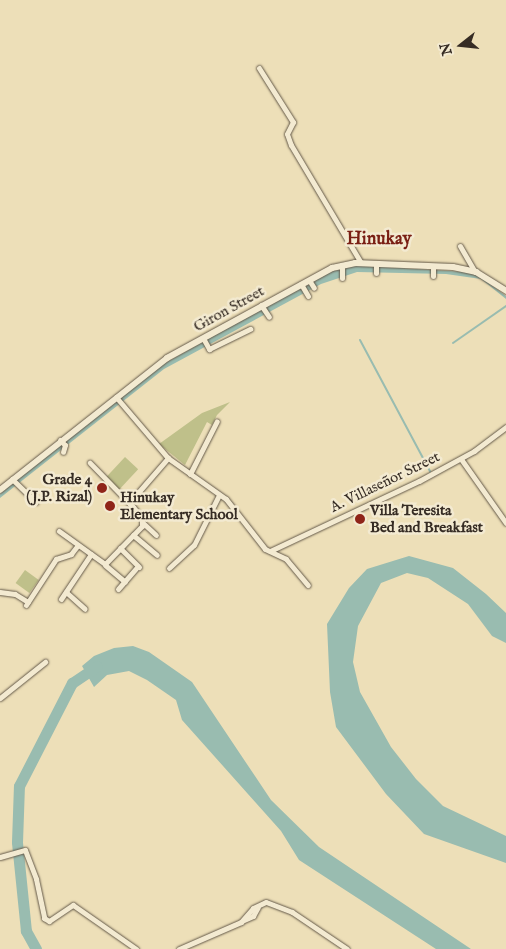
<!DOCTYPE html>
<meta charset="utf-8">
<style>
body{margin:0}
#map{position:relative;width:506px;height:949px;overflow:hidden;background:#eddfb8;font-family:"IM FELL English",serif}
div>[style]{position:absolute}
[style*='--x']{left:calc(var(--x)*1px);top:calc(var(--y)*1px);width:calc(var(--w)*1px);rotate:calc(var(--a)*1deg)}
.green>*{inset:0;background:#bfc08a;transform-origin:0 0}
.water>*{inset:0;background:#99bcb0}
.stream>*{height:2px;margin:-1px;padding:0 1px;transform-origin:1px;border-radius:1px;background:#99bcb0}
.river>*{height:11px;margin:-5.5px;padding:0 5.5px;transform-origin:5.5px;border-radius:5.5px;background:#99bcb0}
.roads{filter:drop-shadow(0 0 1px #645949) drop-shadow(0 0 1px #645949)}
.minor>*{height:5px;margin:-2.5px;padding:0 2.5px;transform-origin:2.5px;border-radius:2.5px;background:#f3ead1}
.tertiary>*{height:6px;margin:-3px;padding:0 3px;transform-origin:3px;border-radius:3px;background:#f3ead1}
.dots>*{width:14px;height:14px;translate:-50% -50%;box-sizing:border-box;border:2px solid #f3ead1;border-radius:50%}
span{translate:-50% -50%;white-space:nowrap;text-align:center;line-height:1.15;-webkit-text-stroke:5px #f3ead1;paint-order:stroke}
.street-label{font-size:15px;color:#362c24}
.poi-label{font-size:15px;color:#362c24;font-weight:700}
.right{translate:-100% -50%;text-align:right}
.left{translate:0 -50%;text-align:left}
.quarter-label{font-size:18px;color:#7a1f14;font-weight:700}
.north{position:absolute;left:436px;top:20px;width:50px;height:50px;-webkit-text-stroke:4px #f3ead1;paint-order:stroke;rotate:254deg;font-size:14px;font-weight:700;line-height:20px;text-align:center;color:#362c24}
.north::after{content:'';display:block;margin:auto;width:18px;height:22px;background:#362c24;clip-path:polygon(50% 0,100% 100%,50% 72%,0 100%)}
</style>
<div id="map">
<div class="green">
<i style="clip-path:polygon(230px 402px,217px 415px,212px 425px,207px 422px,185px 465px,159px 444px,202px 413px)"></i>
<i style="left:125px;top:457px;width:18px;height:28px;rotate:43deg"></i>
<i style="left:25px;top:570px;width:17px;height:16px;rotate:36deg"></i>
</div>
<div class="water">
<i style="clip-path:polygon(350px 265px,466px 272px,479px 276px,506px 296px,506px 299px,481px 279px,446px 274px,357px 272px,321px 284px,164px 369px,0 498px,0 494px,22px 475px,160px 366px,331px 270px)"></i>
<i style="clip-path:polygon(409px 556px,453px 568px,486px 594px,506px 613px,506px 643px,492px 636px,468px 604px,428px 578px,407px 573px,381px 583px,358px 626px,353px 662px,360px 692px,391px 747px,416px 779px,443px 806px,506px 836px,506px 863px,424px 834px,386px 794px,336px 727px,330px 692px,327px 624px,349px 588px,367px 569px)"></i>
<i style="clip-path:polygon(133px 646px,149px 652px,192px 682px,271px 800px,319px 847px,471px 949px,436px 949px,299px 860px,281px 831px,182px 720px,176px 700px,147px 680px,129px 671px,107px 675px,94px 687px,82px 666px,94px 656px,114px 648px)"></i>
</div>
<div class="stream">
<i style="--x:360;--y:340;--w:149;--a:61.9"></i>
<i style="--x:453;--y:343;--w:65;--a:-34.9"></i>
</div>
<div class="river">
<i style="--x:36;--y:949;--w:21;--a:-119"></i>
<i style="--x:26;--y:931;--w:89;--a:-95.8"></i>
<i style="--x:17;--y:842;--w:56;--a:-88"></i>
<i style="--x:19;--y:786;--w:116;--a:-62.8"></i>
<i style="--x:72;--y:683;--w:30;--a:-34"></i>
</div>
<div class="roads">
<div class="minor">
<i style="--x:259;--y:68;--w:64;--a:57.8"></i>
<i style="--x:293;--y:122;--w:13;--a:117"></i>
<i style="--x:287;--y:134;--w:12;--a:70"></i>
<i style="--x:291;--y:145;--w:137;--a:59.3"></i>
<i style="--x:460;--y:246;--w:30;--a:60"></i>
<i style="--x:342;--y:265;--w:13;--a:90"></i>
<i style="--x:376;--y:273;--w:9;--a:-90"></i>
<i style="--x:433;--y:276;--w:10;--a:-90"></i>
<i style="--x:309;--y:280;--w:9;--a:58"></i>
<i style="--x:301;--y:284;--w:14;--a:60"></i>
<i style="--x:261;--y:305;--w:14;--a:56"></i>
<i style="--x:203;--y:338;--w:13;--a:61"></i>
<i style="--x:209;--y:349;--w:46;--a:-26"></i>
<i style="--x:116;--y:397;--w:80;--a:49.6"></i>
<i style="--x:168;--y:458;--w:71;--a:35.3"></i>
<i style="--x:226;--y:499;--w:63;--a:52"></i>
<i style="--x:265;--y:549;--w:23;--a:25"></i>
<i style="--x:286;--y:559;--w:34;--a:50"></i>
<i style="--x:60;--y:440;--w:7;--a:45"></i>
<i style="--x:65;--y:445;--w:7;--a:106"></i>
<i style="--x:461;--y:459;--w:78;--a:54.9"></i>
<i style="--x:190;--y:474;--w:59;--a:-63"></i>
<i style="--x:12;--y:479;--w:33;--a:44"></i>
<i style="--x:129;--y:503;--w:60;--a:-49.1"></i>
<i style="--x:142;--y:522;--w:19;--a:43"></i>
<i style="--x:59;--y:531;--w:57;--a:35.7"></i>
<i style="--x:105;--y:564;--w:53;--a:-45.8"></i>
<i style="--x:142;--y:526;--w:8;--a:-90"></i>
<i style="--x:142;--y:518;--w:14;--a:-129"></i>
<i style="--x:133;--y:507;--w:62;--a:-134.3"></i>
<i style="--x:133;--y:535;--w:31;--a:40"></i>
<i style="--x:120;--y:548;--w:27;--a:45"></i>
<i style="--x:270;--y:551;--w:165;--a:-25.2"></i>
<i style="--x:419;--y:481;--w:63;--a:-28.6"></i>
<i style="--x:474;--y:451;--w:40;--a:-37"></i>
<i style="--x:105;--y:565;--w:26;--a:40"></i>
<i style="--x:169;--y:568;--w:34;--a:-43"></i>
<i style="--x:194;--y:545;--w:56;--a:-63.4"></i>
<i style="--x:118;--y:589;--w:30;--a:-49"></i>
<i style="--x:0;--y:592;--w:15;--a:8"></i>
<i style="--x:15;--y:594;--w:15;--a:32"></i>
<i style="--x:66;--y:592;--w:25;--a:42"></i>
<i style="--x:61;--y:599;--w:54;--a:-56.3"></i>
<i style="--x:26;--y:605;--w:55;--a:-56.9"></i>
<i style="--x:56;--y:559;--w:16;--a:-18"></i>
<i style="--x:71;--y:554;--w:11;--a:-52"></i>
<i style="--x:0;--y:698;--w:58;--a:-38.7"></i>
<i style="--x:0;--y:857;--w:26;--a:-16"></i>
<i style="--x:25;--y:850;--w:31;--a:69"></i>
<i style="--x:36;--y:879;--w:40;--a:78"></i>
<i style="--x:44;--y:918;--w:6;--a:31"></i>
<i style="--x:49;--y:921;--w:29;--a:-34"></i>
<i style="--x:73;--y:905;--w:77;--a:34.9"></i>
<i style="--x:244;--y:920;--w:10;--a:-24"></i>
<i style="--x:253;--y:916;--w:10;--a:-61"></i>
<i style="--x:179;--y:949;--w:68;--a:-23.5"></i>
<i style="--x:241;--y:922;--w:18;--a:-49"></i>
<i style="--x:253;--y:908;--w:14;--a:-25"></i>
<i style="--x:266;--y:902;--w:28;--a:21"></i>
<i style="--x:292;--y:912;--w:66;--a:33.9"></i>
</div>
<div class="tertiary">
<i style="--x:0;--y:490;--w:213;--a:-38.3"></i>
<i style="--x:167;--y:358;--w:188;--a:-28.6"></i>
<i style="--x:332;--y:268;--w:24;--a:-12"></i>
<i style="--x:355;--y:263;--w:98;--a:2.3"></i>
<i style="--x:453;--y:267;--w:24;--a:12"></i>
<i style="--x:476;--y:272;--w:36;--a:32"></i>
</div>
</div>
<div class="dots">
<i style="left:102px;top:488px;background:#8f2418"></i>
<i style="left:110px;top:506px;background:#8f2418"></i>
<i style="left:360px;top:519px;background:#8f2418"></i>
</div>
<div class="street-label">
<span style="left:229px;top:309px;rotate:-29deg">Giron Street</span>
<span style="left:385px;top:482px;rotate:-26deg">A. Villaseñor Street</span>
</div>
<div class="poi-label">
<span class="right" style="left:92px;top:488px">Grade 4<br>(J.P. Rizal)</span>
<span class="left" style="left:120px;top:506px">Hinukay<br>Elementary School</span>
<span class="left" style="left:370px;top:519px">Villa Teresita<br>Bed and Breakfast</span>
</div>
<div class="quarter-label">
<span style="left:379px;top:240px">Hinukay</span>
</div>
<div class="north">N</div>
</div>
